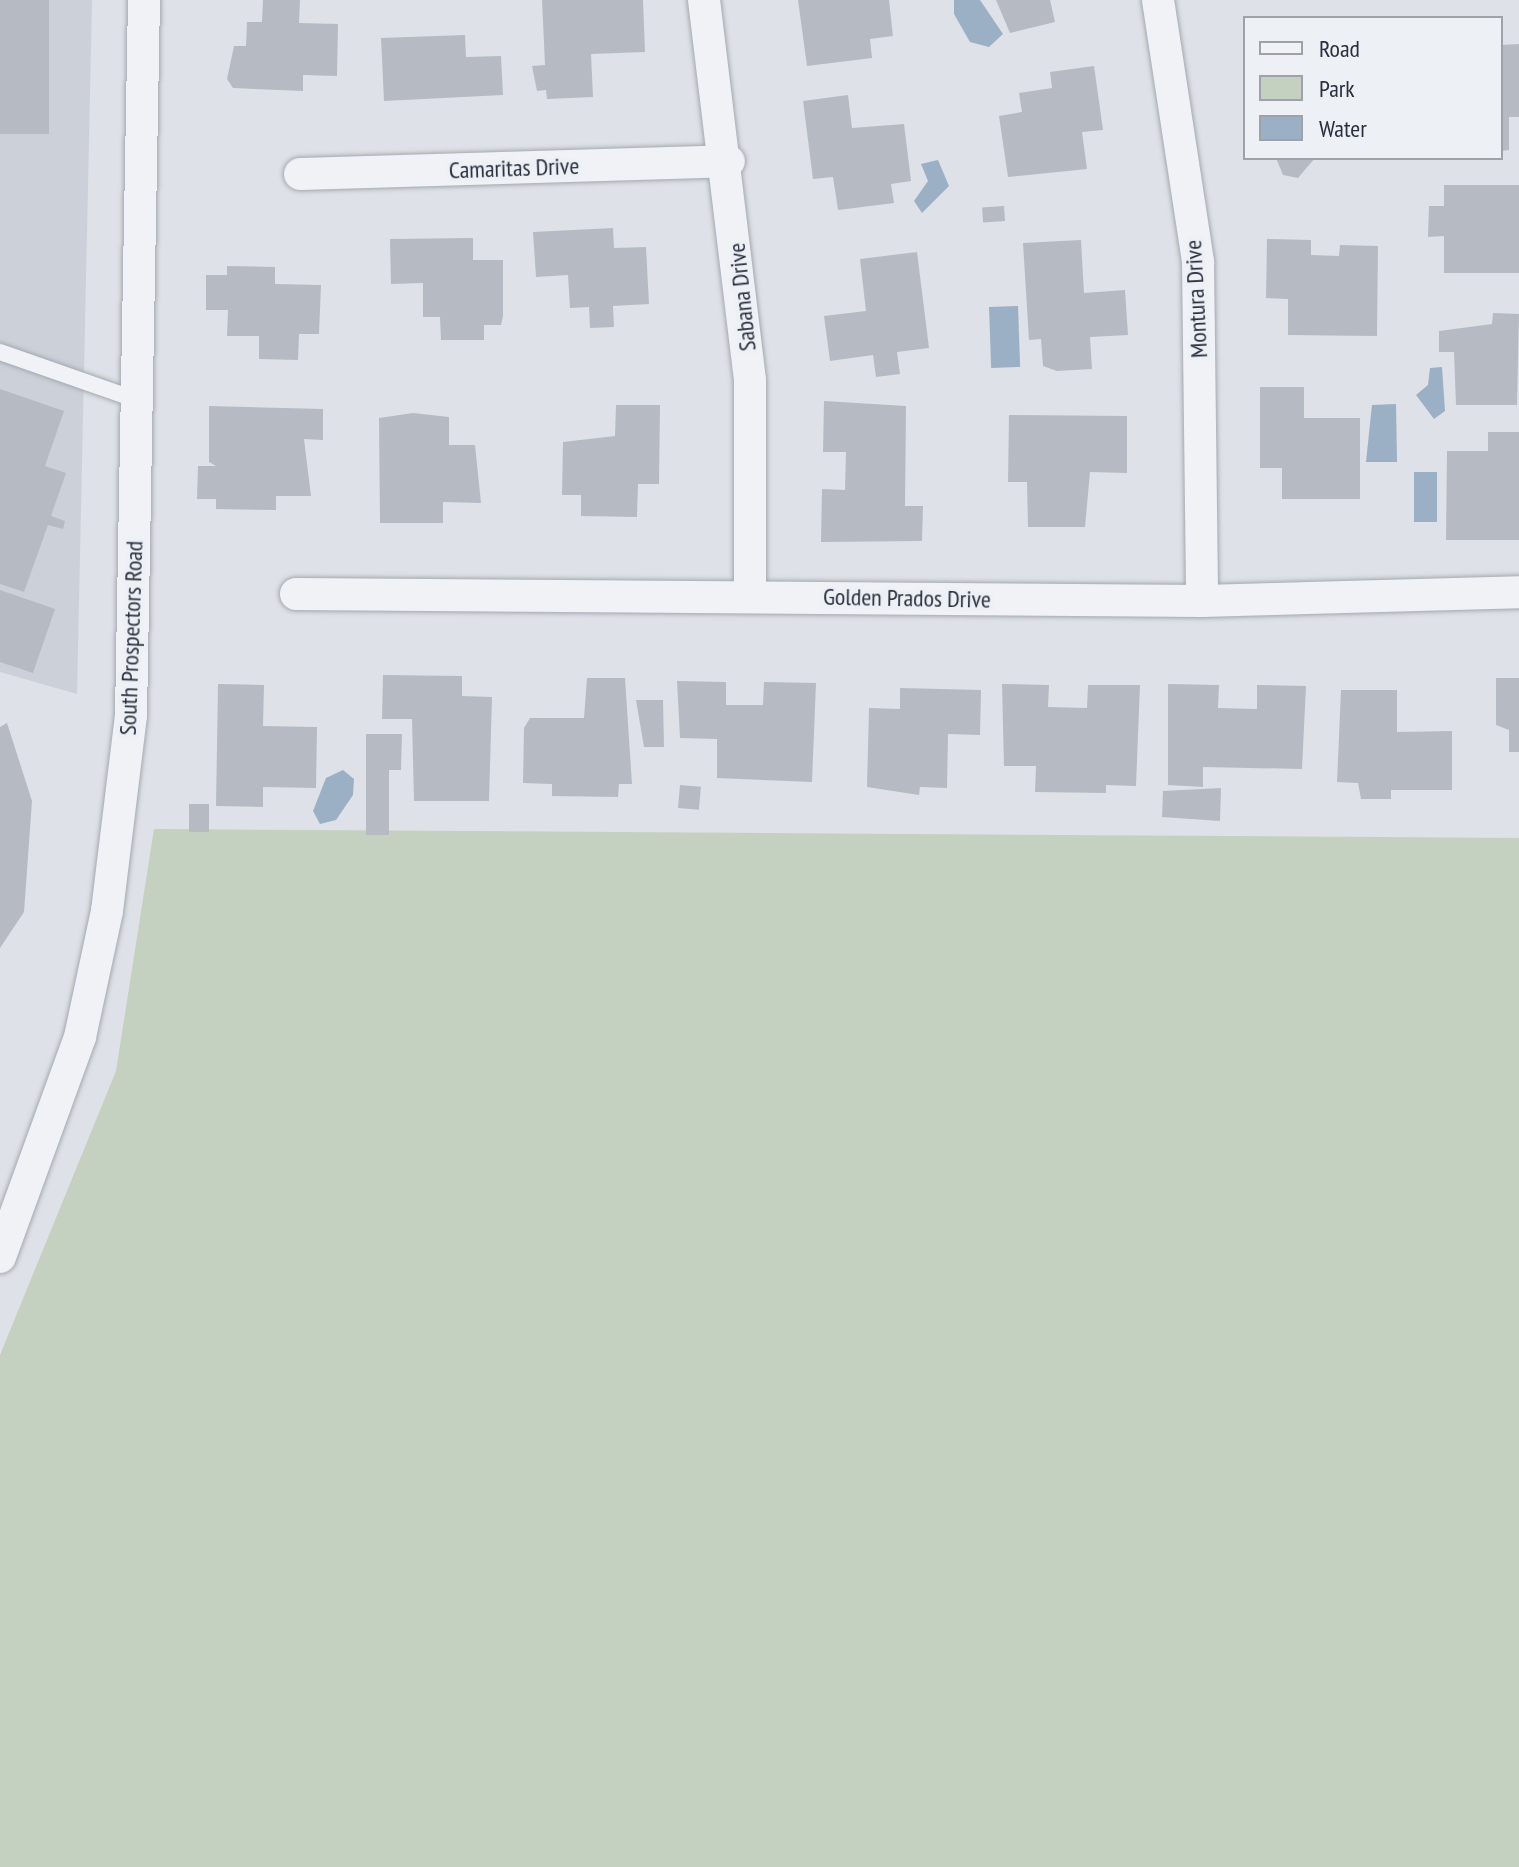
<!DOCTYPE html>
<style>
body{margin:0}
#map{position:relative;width:1519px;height:1867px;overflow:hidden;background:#dee1e7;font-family:"PT Sans Narrow",sans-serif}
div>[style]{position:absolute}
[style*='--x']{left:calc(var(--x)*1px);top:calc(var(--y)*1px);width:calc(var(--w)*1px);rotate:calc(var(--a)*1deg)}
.built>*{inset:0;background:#ccd0d9}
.green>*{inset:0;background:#c4d0c0}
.water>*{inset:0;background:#9bafc5;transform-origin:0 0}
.building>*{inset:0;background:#b6bbc3;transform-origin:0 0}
.roads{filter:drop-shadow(0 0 2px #a4a8b1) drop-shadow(0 0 2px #a4a8b1)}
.lane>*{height:16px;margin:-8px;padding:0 8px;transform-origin:8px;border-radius:8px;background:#f0f2f5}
.street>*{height:32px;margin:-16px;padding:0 16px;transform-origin:16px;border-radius:16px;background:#f0f2f5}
span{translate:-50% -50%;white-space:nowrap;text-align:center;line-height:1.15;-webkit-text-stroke:8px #edf0f5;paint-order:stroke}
.street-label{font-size:24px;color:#282f3d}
.legend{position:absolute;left:1243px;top:16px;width:260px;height:144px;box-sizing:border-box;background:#edf0f5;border:2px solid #9ea3ab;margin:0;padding:10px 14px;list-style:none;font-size:24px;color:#282f3d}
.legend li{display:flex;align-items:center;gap:16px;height:40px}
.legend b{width:40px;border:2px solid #9ea3ab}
</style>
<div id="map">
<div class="built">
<i style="clip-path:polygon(0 0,92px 0,77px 694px,0 672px)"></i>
</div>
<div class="green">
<i style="clip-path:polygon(154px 829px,1519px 838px,1519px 1867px,0 1867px,0 1355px,116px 1071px)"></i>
</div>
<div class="water">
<i style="clip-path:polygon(980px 0,1003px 34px,989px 47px,970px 42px,954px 14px,954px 0)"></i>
<i style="clip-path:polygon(938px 160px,949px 186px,922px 213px,914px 201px,928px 181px,921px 164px)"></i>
<i style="left:1018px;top:306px;width:61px;height:29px;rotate:88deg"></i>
<i style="clip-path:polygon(1442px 367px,1445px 411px,1434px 419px,1416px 395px,1428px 385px,1430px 368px)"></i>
<i style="clip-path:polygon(1396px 404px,1397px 462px,1366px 462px,1372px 405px)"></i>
<i style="left:1414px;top:472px;width:23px;height:50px"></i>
<i style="clip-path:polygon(343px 770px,354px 779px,353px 795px,336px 820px,320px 824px,313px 811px,326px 778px)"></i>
</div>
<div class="building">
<i style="left:0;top:0;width:49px;height:134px"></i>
<i style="clip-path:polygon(263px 0,300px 0,299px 23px,338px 24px,337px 76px,303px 75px,303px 91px,233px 88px,227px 79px,234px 46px,246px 46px,247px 22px,262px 22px)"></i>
<i style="clip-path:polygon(542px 0,643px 0,645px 52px,591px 54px,593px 97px,547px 99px,546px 90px,537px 91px,532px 66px,545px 65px)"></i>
<i style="clip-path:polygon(798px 0,889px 0,893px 36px,870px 39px,872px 58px,807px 66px)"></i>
<i style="clip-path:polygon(996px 0,1050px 0,1055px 22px,1010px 33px)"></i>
<i style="clip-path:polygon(465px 35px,466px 57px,501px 56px,503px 95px,384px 101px,381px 38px)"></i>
<i style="clip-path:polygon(1519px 44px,1519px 117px,1509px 117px,1509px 150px,1501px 151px,1501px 45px)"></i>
<i style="clip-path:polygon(1094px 66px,1103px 130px,1082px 132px,1087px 169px,1008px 177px,999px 116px,1022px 112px,1019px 93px,1052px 88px,1050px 72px)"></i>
<i style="clip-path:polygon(848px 95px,852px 128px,904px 124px,911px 181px,891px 184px,894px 203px,838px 210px,833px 177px,813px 179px,803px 101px)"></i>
<i style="clip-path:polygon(1276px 158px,1315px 158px,1298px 178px,1283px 175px)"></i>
<i style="clip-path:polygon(1444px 185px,1519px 185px,1519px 273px,1444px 273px,1444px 236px,1428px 237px,1429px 206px,1444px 206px)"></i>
<i style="left:1004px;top:206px;width:15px;height:22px;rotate:86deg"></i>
<i style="clip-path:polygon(613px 228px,614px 248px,646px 247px,649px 304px,613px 306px,614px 327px,590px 328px,589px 307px,570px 308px,568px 275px,536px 277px,533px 232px)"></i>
<i style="clip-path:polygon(473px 238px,473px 260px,503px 260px,503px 316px,501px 325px,484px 325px,484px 340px,441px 340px,440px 317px,423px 317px,423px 283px,391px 284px,390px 239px)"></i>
<i style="clip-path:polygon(1267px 239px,1311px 240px,1311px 255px,1339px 256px,1340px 245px,1378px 246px,1377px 336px,1288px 335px,1288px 299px,1266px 298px)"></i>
<i style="clip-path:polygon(1081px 240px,1084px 293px,1125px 290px,1128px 335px,1090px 337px,1092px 369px,1057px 371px,1043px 366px,1041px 339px,1029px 340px,1023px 243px)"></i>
<i style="clip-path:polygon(917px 252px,929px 348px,897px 352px,900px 374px,876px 377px,873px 355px,830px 361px,824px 316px,866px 311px,860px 259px)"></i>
<i style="clip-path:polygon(227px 266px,275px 267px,275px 284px,321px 285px,319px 334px,299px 334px,298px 360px,259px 359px,259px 336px,227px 336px,228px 310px,206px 310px,206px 275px,227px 275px)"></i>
<i style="clip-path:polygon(1493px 313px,1519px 314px,1517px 405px,1456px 405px,1454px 352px,1439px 352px,1439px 331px,1492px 324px)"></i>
<i style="clip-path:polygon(1260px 387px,1304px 387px,1304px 418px,1360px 418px,1360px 499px,1282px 499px,1282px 468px,1260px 468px)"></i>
<i style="clip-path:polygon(0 389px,64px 411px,45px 466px,66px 473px,51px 516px,65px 521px,63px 529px,48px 525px,24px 592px,0 584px)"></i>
<i style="clip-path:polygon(824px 401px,906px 406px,905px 506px,923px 506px,922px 541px,821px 542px,822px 489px,845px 490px,846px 452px,823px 452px)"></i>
<i style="clip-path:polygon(616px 405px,660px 405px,659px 484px,638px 484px,637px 517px,581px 516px,581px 495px,562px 495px,563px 442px,615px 436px)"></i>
<i style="clip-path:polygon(209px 406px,323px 409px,323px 440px,304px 439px,311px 496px,276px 496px,276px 510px,216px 509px,216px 499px,197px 499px,198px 466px,216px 466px,209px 462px)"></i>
<i style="clip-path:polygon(413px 413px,449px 417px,449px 445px,475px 445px,481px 503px,443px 502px,443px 523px,380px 523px,379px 418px)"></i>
<i style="clip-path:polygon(1009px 415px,1127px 416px,1127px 473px,1090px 472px,1085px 527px,1028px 527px,1027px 482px,1008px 482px)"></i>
<i style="clip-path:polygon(1488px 432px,1519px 432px,1519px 540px,1446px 540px,1447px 451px,1488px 451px)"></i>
<i style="clip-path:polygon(0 590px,55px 609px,33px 673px,0 662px)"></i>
<i style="clip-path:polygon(383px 675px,462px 676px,462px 696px,492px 697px,489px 801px,414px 801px,412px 719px,382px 719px)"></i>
<i style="clip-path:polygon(587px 678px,625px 678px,632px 784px,619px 784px,618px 797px,552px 796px,552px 784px,523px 783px,524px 728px,530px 718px,584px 718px)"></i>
<i style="clip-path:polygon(1496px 678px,1519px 678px,1519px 752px,1509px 752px,1509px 730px,1496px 725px)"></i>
<i style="clip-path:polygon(677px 681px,726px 682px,726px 705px,763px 705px,764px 682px,816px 683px,812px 782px,717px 778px,717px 739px,680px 738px)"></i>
<i style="clip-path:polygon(218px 684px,264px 685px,263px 726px,317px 727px,316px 788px,263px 787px,263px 807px,216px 806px)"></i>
<i style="clip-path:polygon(1002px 684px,1049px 685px,1048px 707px,1087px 708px,1088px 685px,1140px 685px,1136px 786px,1106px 785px,1106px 793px,1035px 792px,1036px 766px,1004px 766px)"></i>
<i style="clip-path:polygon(1168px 684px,1219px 685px,1218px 708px,1257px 709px,1257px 685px,1306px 686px,1302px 769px,1203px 767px,1203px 787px,1168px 785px)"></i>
<i style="clip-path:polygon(900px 688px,981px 690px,980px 735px,948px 734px,947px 788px,920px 787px,919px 795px,867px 787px,869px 708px,900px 709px)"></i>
<i style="clip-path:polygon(1341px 690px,1397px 690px,1397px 732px,1452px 731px,1452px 790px,1391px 790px,1391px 799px,1361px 799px,1358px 783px,1337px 782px)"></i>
<i style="clip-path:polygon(636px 700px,663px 700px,664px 747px,644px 747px)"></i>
<i style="clip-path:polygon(7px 723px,32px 801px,24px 912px,0 948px,0 727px)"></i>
<i style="clip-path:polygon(366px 734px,402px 734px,401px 770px,389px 770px,389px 835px,366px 835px)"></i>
<i style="left:680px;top:785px;width:21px;height:23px;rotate:5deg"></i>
<i style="clip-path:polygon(1221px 788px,1220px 821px,1162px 817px,1163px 791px)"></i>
<i style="left:189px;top:804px;width:20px;height:28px"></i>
</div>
<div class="roads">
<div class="lane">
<i style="--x:0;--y:352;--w:145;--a:19.3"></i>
</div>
<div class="street">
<i style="--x:704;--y:0;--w:383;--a:83.1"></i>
<i style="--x:750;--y:380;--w:216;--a:90"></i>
<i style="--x:1158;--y:0;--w:265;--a:81.3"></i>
<i style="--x:1198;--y:262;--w:339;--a:89.3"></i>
<i style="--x:300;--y:174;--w:429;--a:-1.7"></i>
<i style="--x:296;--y:594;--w:906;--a:0.44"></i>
<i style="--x:1202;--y:601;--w:317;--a:-1.6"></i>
<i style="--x:0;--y:1257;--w:234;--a:-70"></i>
<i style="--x:80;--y:1037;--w:129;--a:-77.9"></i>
<i style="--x:107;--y:911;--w:197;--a:-83"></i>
<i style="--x:131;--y:715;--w:715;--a:-88.96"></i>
</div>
</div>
<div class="street-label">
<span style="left:514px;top:168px;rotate:-2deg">Camaritas Drive</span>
<span style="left:742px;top:297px;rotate:-96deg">Sabana Drive</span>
<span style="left:1196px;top:299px;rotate:-93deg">Montura Drive</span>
<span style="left:907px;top:598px;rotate:1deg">Golden Prados Drive</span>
<span style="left:131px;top:638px;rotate:-88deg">South Prospectors Road</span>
</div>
<ul class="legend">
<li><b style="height:10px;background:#f0f2f5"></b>Road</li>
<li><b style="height:22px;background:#c4d0c0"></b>Park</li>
<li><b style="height:22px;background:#9bafc5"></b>Water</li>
</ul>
</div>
